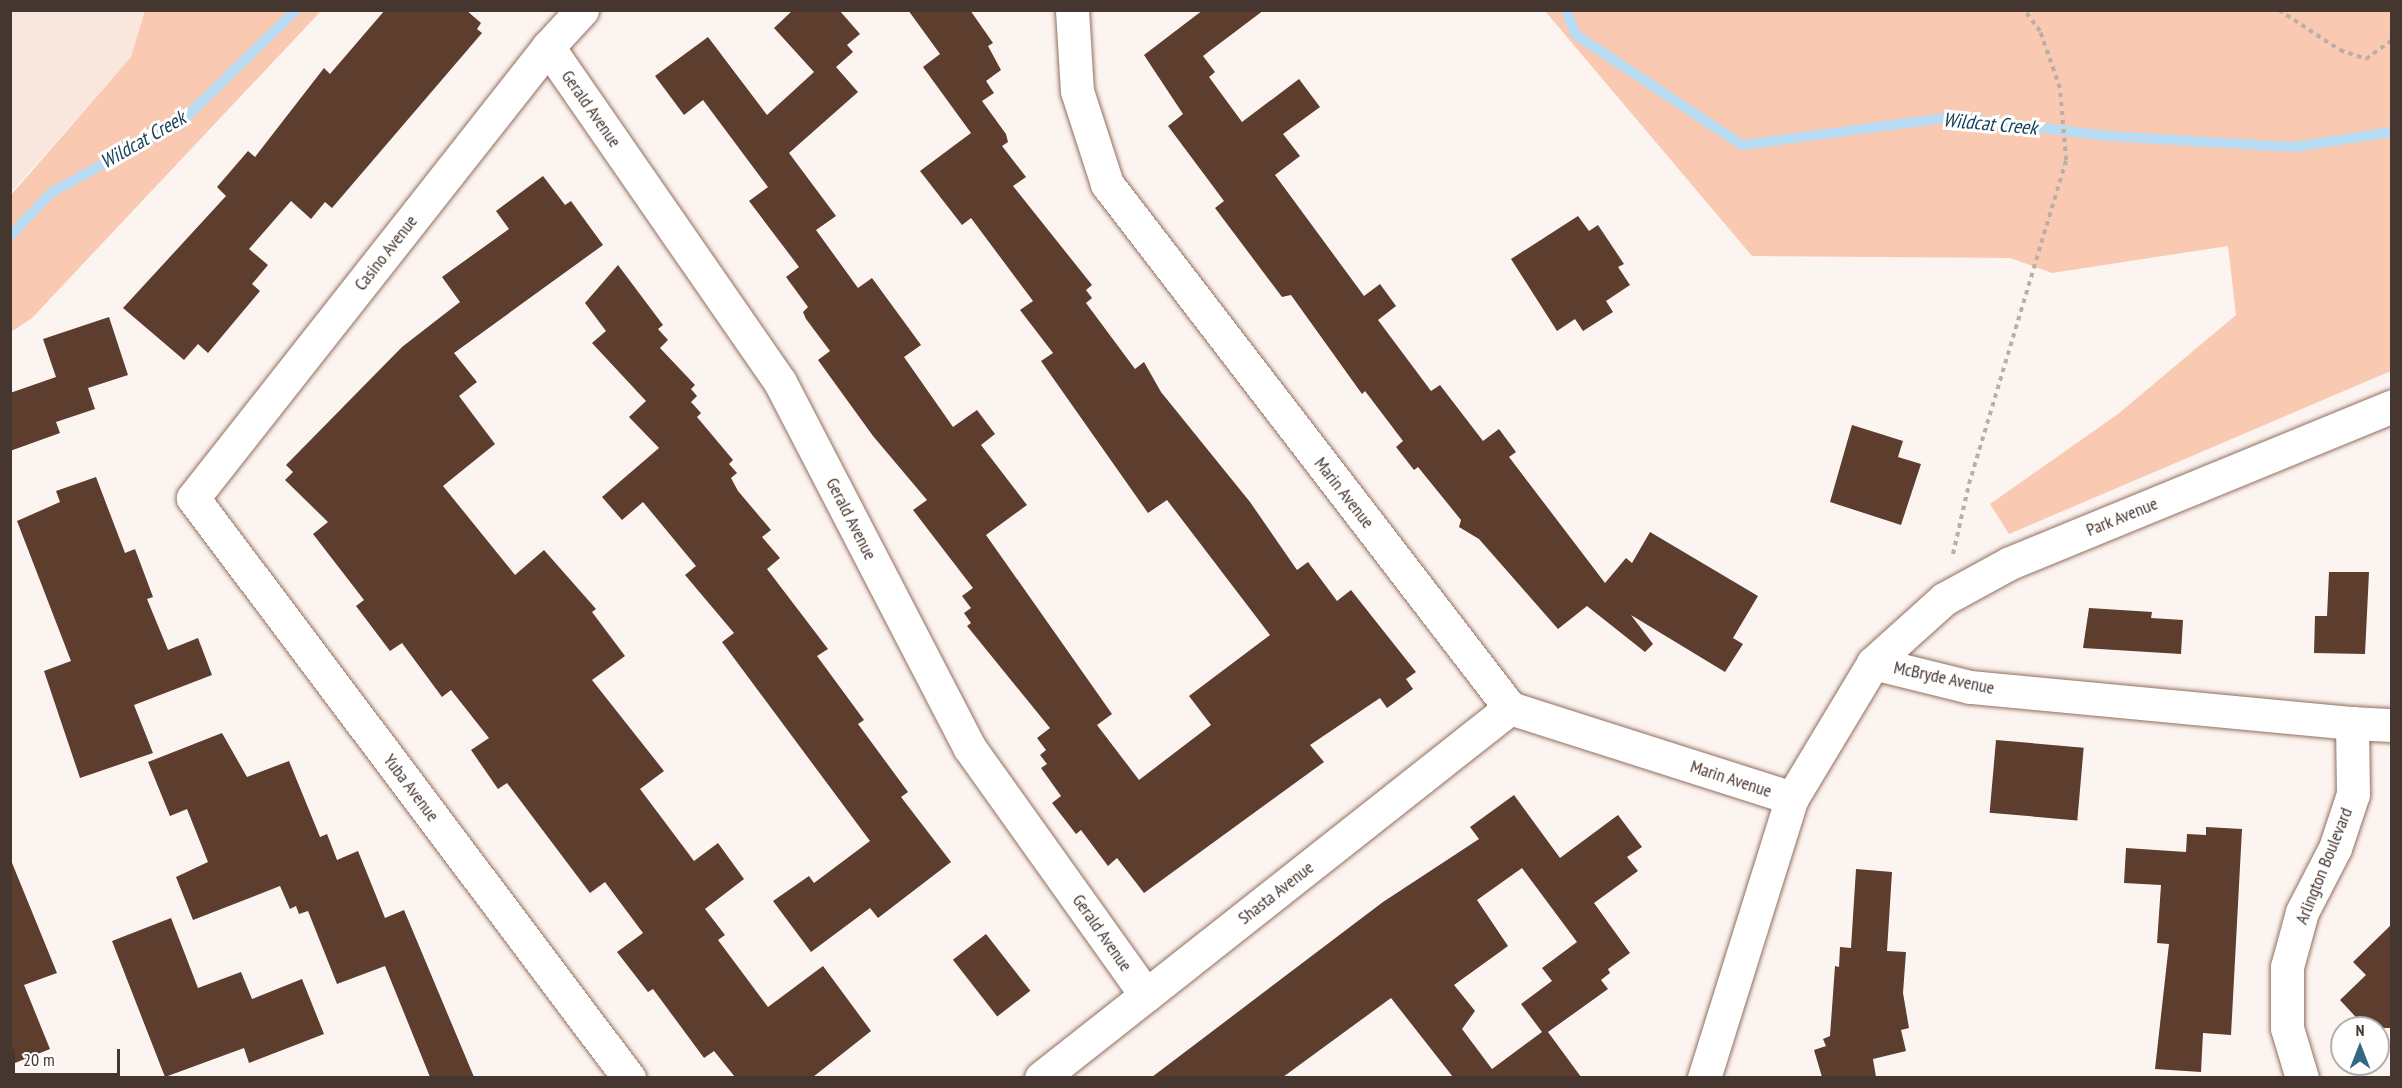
<!DOCTYPE html>
<style>
body{margin:0}
#map{position:relative;width:2402px;height:1088px;overflow:hidden;background:#fcf4f0;font-family:"PT Sans Narrow",sans-serif}
div>[style]{position:absolute}
[style*='--x']{left:calc(var(--x)*1px);top:calc(var(--y)*1px);width:calc(var(--w)*1px);rotate:calc(var(--a)*1deg)}
.built>*{inset:0;background:#f9e6dd}
.green>*{inset:0;background:#fac9b2}
.stream>*{height:10px;margin:-5px;padding:0 5px;transform-origin:5px;border-radius:5px;background:#b7dcf3}
.building>*{inset:0;background:#5c3d2e;transform-origin:0 0}
.path>*{height:4px;margin-top:-2px;transform-origin:0;background:repeating-linear-gradient(90deg,#b9afa9 0 4.5px,transparent 0 9px)}
.roads{filter:drop-shadow(0 0 2px #926f5f) drop-shadow(0 0 2px #926f5f)}
.minor>*{height:33px;margin:-16.5px;padding:0 16.5px;transform-origin:16.5px;border-radius:16.5px;background:#fff}
.secondary>*{height:33px;margin:-16.5px;padding:0 16.5px;transform-origin:16.5px;border-radius:16.5px;background:#fff}
span{translate:-50% -50%;white-space:nowrap;text-align:center;line-height:1.15;-webkit-text-stroke:6px #fff;paint-order:stroke}
.street-label{font-size:18px;color:#45362f}
.water-label{font-size:20px;color:#17435a;font-style:italic}
.frame{position:absolute;inset:0;border:12px solid #45362f;pointer-events:none}
.north{position:absolute;left:2330px;top:1016px;width:60px;height:60px;box-sizing:border-box;background:#fff;border:2px solid #b5afac;border-radius:50%;rotate:0deg;font-size:16px;font-weight:700;line-height:24px;text-align:center;color:#45362f}
.north::after{content:'';display:block;margin:auto;width:21px;height:27px;background:#336784;clip-path:polygon(50% 0,100% 100%,50% 72%,0 100%)}
.scale{position:absolute;left:12px;top:1049px;width:108px;height:27px;box-sizing:border-box;border:3px solid #45362f;border-top:0;padding-left:8px;font-size:18px;line-height:21px;white-space:nowrap;color:#45362f;-webkit-text-stroke:4px #fff;paint-order:stroke}
</style>
<div id="map">
<div class="built">
<i style="clip-path:polygon(11px 11px,146px 11px,132px 56px,11px 192px)"></i>
</div>
<div class="green">
<i style="clip-path:polygon(145px 11px,321px 11px,32px 318px,11px 332px,11px 195px,131px 57px)"></i>
<i style="clip-path:polygon(1545px 11px,2391px 11px,2391px 371px,2009px 534px,1990px 504px,2118px 414px,2236px 315px,2228px 246px,2052px 273px,2010px 258px,1752px 256px)"></i>
</div>
<div class="stream">
<i style="--x:1566;--y:10;--w:27;--a:68"></i>
<i style="--x:1576;--y:35;--w:199;--a:33.5"></i>
<i style="--x:1742;--y:145;--w:211;--a:-7.6"></i>
<i style="--x:1951;--y:117;--w:158;--a:6.9"></i>
<i style="--x:2108;--y:136;--w:186;--a:3.4"></i>
<i style="--x:2294;--y:147;--w:99;--a:-8.7"></i>
<i style="--x:10;--y:236;--w:59;--a:-46.4"></i>
<i style="--x:51;--y:193;--w:154;--a:-29.2"></i>
<i style="--x:185;--y:118;--w:155;--a:-44.2"></i>
</div>
<div class="building">
<i style="clip-path:polygon(385px 10px,466px 10px,481px 23px,477px 29px,482px 33px,332px 208px,325px 202px,311px 219px,291px 201px,249px 249px,268px 265px,252px 284px,260px 291px,208px 353px,198px 344px,184px 360px,123px 308px,226px 196px,217px 187px,248px 151px,255px 157px,324px 68px,330px 74px)"></i>
<i style="clip-path:polygon(793px 10px,839px 10px,860px 34px,847px 45px,853px 52px,836px 67px,858px 92px,789px 153px,836px 216px,816px 230px,858px 288px,872px 278px,921px 345px,904px 357px,953px 427px,977px 410px,995px 434px,981px 445px,1027px 505px,986px 535px,1112px 714px,1097px 725px,1139px 780px,1211px 725px,1189px 696px,1270px 635px,1167px 500px,1148px 513px,1041px 361px,1053px 353px,1020px 310px,1033px 301px,971px 218px,962px 225px,920px 171px,971px 133px,923px 67px,940px 54px,908px 10px,970px 10px,993px 43px,988px 46px,1001px 70px,986px 81px,994px 93px,982px 101px,1006px 134px,1008px 142px,1002px 146px,1026px 177px,1013px 186px,1092px 285px,1086px 290px,1092px 298px,1086px 303px,1135px 369px,1144px 362px,1161px 392px,1250px 502px,1297px 570px,1308px 562px,1337px 601px,1351px 590px,1416px 672px,1406px 679px,1413px 689px,1387px 708px,1380px 698px,1310px 745px,1324px 762px,1144px 893px,1117px 858px,1108px 866px,1081px 830px,1076px 834px,1052px 803px,1061px 796px,1041px 768px,1047px 764px,1040px 755px,1046px 750px,1037px 738px,1050px 728px,967px 626px,971px 623px,964px 613px,971px 608px,962px 596px,973px 588px,913px 510px,927px 500px,873px 436px,818px 360px,830px 351px,806px 319px,803px 312px,808px 307px,786px 277px,799px 267px,749px 201px,768px 187px,703px 100px,684px 115px,655px 76px,708px 37px,767px 115px,814px 72px,774px 28px)"></i>
<i style="clip-path:polygon(1203px 10px,1264px 10px,1203px 56px,1215px 72px,1209px 77px,1242px 122px,1299px 79px,1320px 107px,1283px 134px,1300px 156px,1275px 175px,1364px 296px,1380px 284px,1396px 306px,1378px 320px,1431px 391px,1440px 385px,1483px 441px,1499px 429px,1516px 452px,1509px 457px,1605px 583px,1626px 558px,1632px 563px,1650px 532px,1758px 596px,1733px 638px,1743px 644px,1725px 672px,1631px 615px,1653px 644px,1645px 652px,1587px 606px,1558px 629px,1479px 539px,1459px 527px,1461px 520px,1418px 467px,1414px 470px,1396px 447px,1403px 441px,1365px 391px,1362px 394px,1291px 295px,1282px 297px,1215px 208px,1224px 201px,1168px 126px,1183px 114px,1144px 55px)"></i>
<i style="clip-path:polygon(543px 176px,565px 205px,571px 201px,603px 245px,454px 353px,477px 382px,459px 396px,495px 444px,443px 486px,515px 575px,544px 550px,596px 609px,592px 612px,625px 656px,592px 680px,664px 771px,640px 789px,694px 861px,718px 843px,744px 879px,705px 909px,725px 935px,718px 940px,768px 1007px,823px 966px,871px 1031px,813px 1077px,735px 1077px,714px 1051px,704px 1058px,653px 989px,648px 992px,617px 952px,643px 933px,605px 882px,590px 893px,507px 783px,498px 789px,471px 750px,489px 738px,451px 690px,442px 697px,402px 643px,390px 651px,356px 606px,364px 600px,313px 534px,328px 522px,285px 480px,293px 472px,286px 465px,402px 347px,460px 302px,442px 277px,509px 229px,496px 211px)"></i>
<i style="clip-path:polygon(1578px 216px,1589px 231px,1598px 225px,1624px 264px,1618px 267px,1630px 285px,1606px 301px,1613px 312px,1583px 331px,1575px 319px,1557px 331px,1511px 259px)"></i>
<i style="clip-path:polygon(618px 265px,663px 325px,658px 329px,668px 340px,660px 348px,695px 385px,691px 389px,697px 396px,691px 402px,701px 413px,697px 417px,733px 460px,729px 464px,737px 473px,731px 478px,738px 491px,771px 530px,762px 537px,780px 558px,767px 569px,828px 649px,817px 656px,864px 720px,858px 724px,908px 792px,901px 797px,951px 862px,878px 918px,870px 908px,811px 952px,773px 901px,809px 876px,814px 883px,870px 841px,722px 642px,734px 633px,685px 575px,696px 566px,643px 502px,622px 520px,602px 497px,659px 448px,629px 417px,646px 401px,592px 343px,606px 331px,585px 303px)"></i>
<i style="clip-path:polygon(109px 317px,128px 375px,88px 388px,95px 409px,56px 422px,60px 433px,10px 451px,10px 393px,56px 377px,43px 339px)"></i>
<i style="clip-path:polygon(1852px 425px,1903px 441px,1898px 457px,1921px 464px,1901px 525px,1830px 502px)"></i>
<i style="clip-path:polygon(96px 477px,125px 553px,135px 549px,153px 597px,147px 599px,168px 650px,198px 638px,212px 675px,134px 705px,153px 753px,80px 778px,44px 671px,71px 661px,17px 521px,60px 502px,56px 491px)"></i>
<i style="clip-path:polygon(2329px 572px,2369px 572px,2365px 654px,2314px 653px,2315px 616px,2327px 616px)"></i>
<i style="clip-path:polygon(2089px 608px,2152px 612px,2151px 618px,2183px 620px,2181px 654px,2083px 648px)"></i>
<i style="clip-path:polygon(222px 733px,247px 777px,289px 761px,320px 837px,327px 834px,337px 860px,358px 851px,385px 918px,404px 910px,474px 1077px,430px 1077px,385px 966px,337px 984px,308px 911px,299px 914px,296px 906px,290px 909px,280px 886px,193px 920px,176px 877px,208px 862px,187px 809px,170px 816px,148px 762px)"></i>
<i style="left:1996px;top:740px;width:88px;height:73px;rotate:5deg"></i>
<i style="clip-path:polygon(evenodd,1514px 795px,1560px 858px,1618px 815px,1642px 847px,1627px 857px,1638px 871px,1594px 903px,1630px 953px,1608px 969px,1610px 973px,1601px 980px,1608px 989px,1548px 1032px,1581px 1077px,1453px 1077px,1391px 998px,1283px 1077px,1152px 1077px,1383px 902px,1479px 839px,1470px 827px,1514px 795px,1522px 868px,1577px 942px,1542px 968px,1552px 981px,1521px 1004px,1542px 1032px,1492px 1069px,1462px 1029px,1475px 1011px,1454px 985px,1508px 946px,1477px 900px,1522px 868px)"></i>
<i style="clip-path:polygon(2206px 827px,2242px 829px,2231px 1035px,2203px 1033px,2201px 1072px,2155px 1069px,2169px 944px,2157px 943px,2161px 885px,2124px 883px,2126px 848px,2186px 852px,2187px 834px,2206px 835px)"></i>
<i style="clip-path:polygon(10px 858px,57px 973px,24px 985px,50px 1049px,10px 1065px)"></i>
<i style="clip-path:polygon(1856px 869px,1892px 872px,1887px 951px,1906px 952px,1903px 993px,1909px 1028px,1901px 1030px,1906px 1051px,1873px 1059px,1876px 1077px,1822px 1077px,1814px 1050px,1826px 1046px,1823px 1039px,1830px 1036px,1835px 966px,1839px 967px,1840px 947px,1851px 948px)"></i>
<i style="clip-path:polygon(171px 918px,198px 988px,241px 972px,252px 999px,302px 979px,324px 1034px,249px 1063px,244px 1048px,165px 1077px,112px 941px)"></i>
<i style="clip-path:polygon(2391px 925px,2391px 1028px,2366px 1028px,2340px 1000px,2366px 975px,2353px 962px)"></i>
<i style="left:986px;top:934px;width:72px;height:42px;rotate:52deg"></i>
</div>
<div class="path">
<i style="--x:2279;--y:10;--w:73;--a:33.3"></i>
<i style="--x:2340;--y:50;--w:28;--a:19"></i>
<i style="--x:2366;--y:59;--w:32;--a:-36"></i>
<i style="--x:1953;--y:554;--w:72;--a:-77.1"></i>
<i style="--x:1969;--y:484;--w:338;--a:-73.3"></i>
<i style="--x:2066;--y:160;--w:72;--a:-94.8"></i>
<i style="--x:2060;--y:88;--w:60;--a:-109.3"></i>
<i style="--x:2040;--y:31;--w:26;--a:-127"></i>
</div>
<div class="roads">
<div class="minor">
<i style="--x:582;--y:10;--w:50;--a:132.6"></i>
<i style="--x:548;--y:47;--w:574;--a:128.21"></i>
<i style="--x:193;--y:498;--w:726;--a:53.07"></i>
<i style="--x:1072;--y:10;--w:81;--a:86.5"></i>
<i style="--x:1077;--y:91;--w:98;--a:72.1"></i>
<i style="--x:1107;--y:184;--w:661;--a:52.44"></i>
<i style="--x:1510;--y:708;--w:296;--a:17.7"></i>
<i style="--x:548;--y:47;--w:407;--a:55.3"></i>
<i style="--x:780;--y:382;--w:411;--a:62.6"></i>
<i style="--x:969;--y:747;--w:305;--a:54.5"></i>
<i style="--x:1873;--y:663;--w:96;--a:-42"></i>
<i style="--x:1944;--y:599;--w:75;--a:-28.6"></i>
<i style="--x:2010;--y:563;--w:413;--a:-22.3"></i>
<i style="--x:2352;--y:723;--w:40;--a:2.9"></i>
<i style="--x:1041;--y:1078;--w:597;--a:-38.27"></i>
</div>
<div class="secondary">
<i style="--x:1704;--y:1078;--w:294;--a:-72.6"></i>
<i style="--x:1792;--y:798;--w:157;--a:-59"></i>
<i style="--x:1873;--y:663;--w:100;--a:13.9"></i>
<i style="--x:1970;--y:687;--w:384;--a:5.4"></i>
<i style="--x:2352;--y:723;--w:71;--a:89.2"></i>
<i style="--x:2353;--y:794;--w:57;--a:108.4"></i>
<i style="--x:2335;--y:848;--w:72;--a:117.3"></i>
<i style="--x:2302;--y:912;--w:57;--a:105.3"></i>
<i style="--x:2287;--y:967;--w:61;--a:90"></i>
<i style="--x:2287;--y:1028;--w:52;--a:73.3"></i>
</div>
</div>
<div class="street-label">
<span style="left:591px;top:109px;rotate:55deg">Gerald Avenue</span>
<span style="left:386px;top:253px;rotate:-52deg">Casino Avenue</span>
<span style="left:1344px;top:493px;rotate:52deg">Marin Avenue</span>
<span style="left:2122px;top:517px;rotate:-22deg">Park Avenue</span>
<span style="left:851px;top:519px;rotate:63deg">Gerald Avenue</span>
<span style="left:1944px;top:678px;rotate:12deg">McBryde Avenue</span>
<span style="left:1731px;top:779px;rotate:18deg">Marin Avenue</span>
<span style="left:411px;top:788px;rotate:53deg">Yuba Avenue</span>
<span style="left:2324px;top:866px;rotate:-68deg">Arlington Boulevard</span>
<span style="left:1276px;top:893px;rotate:-38deg">Shasta Avenue</span>
<span style="left:1102px;top:933px;rotate:55deg">Gerald Avenue</span>
</div>
<div class="water-label">
<span style="left:1990px;top:124px;rotate:5deg">Wildcat Creek</span>
<span style="left:143px;top:140px;rotate:-30deg">Wildcat Creek</span>
</div>
<div class="frame"></div>
<div class="north">N</div>
<div class="scale">20 m</div>
</div>
